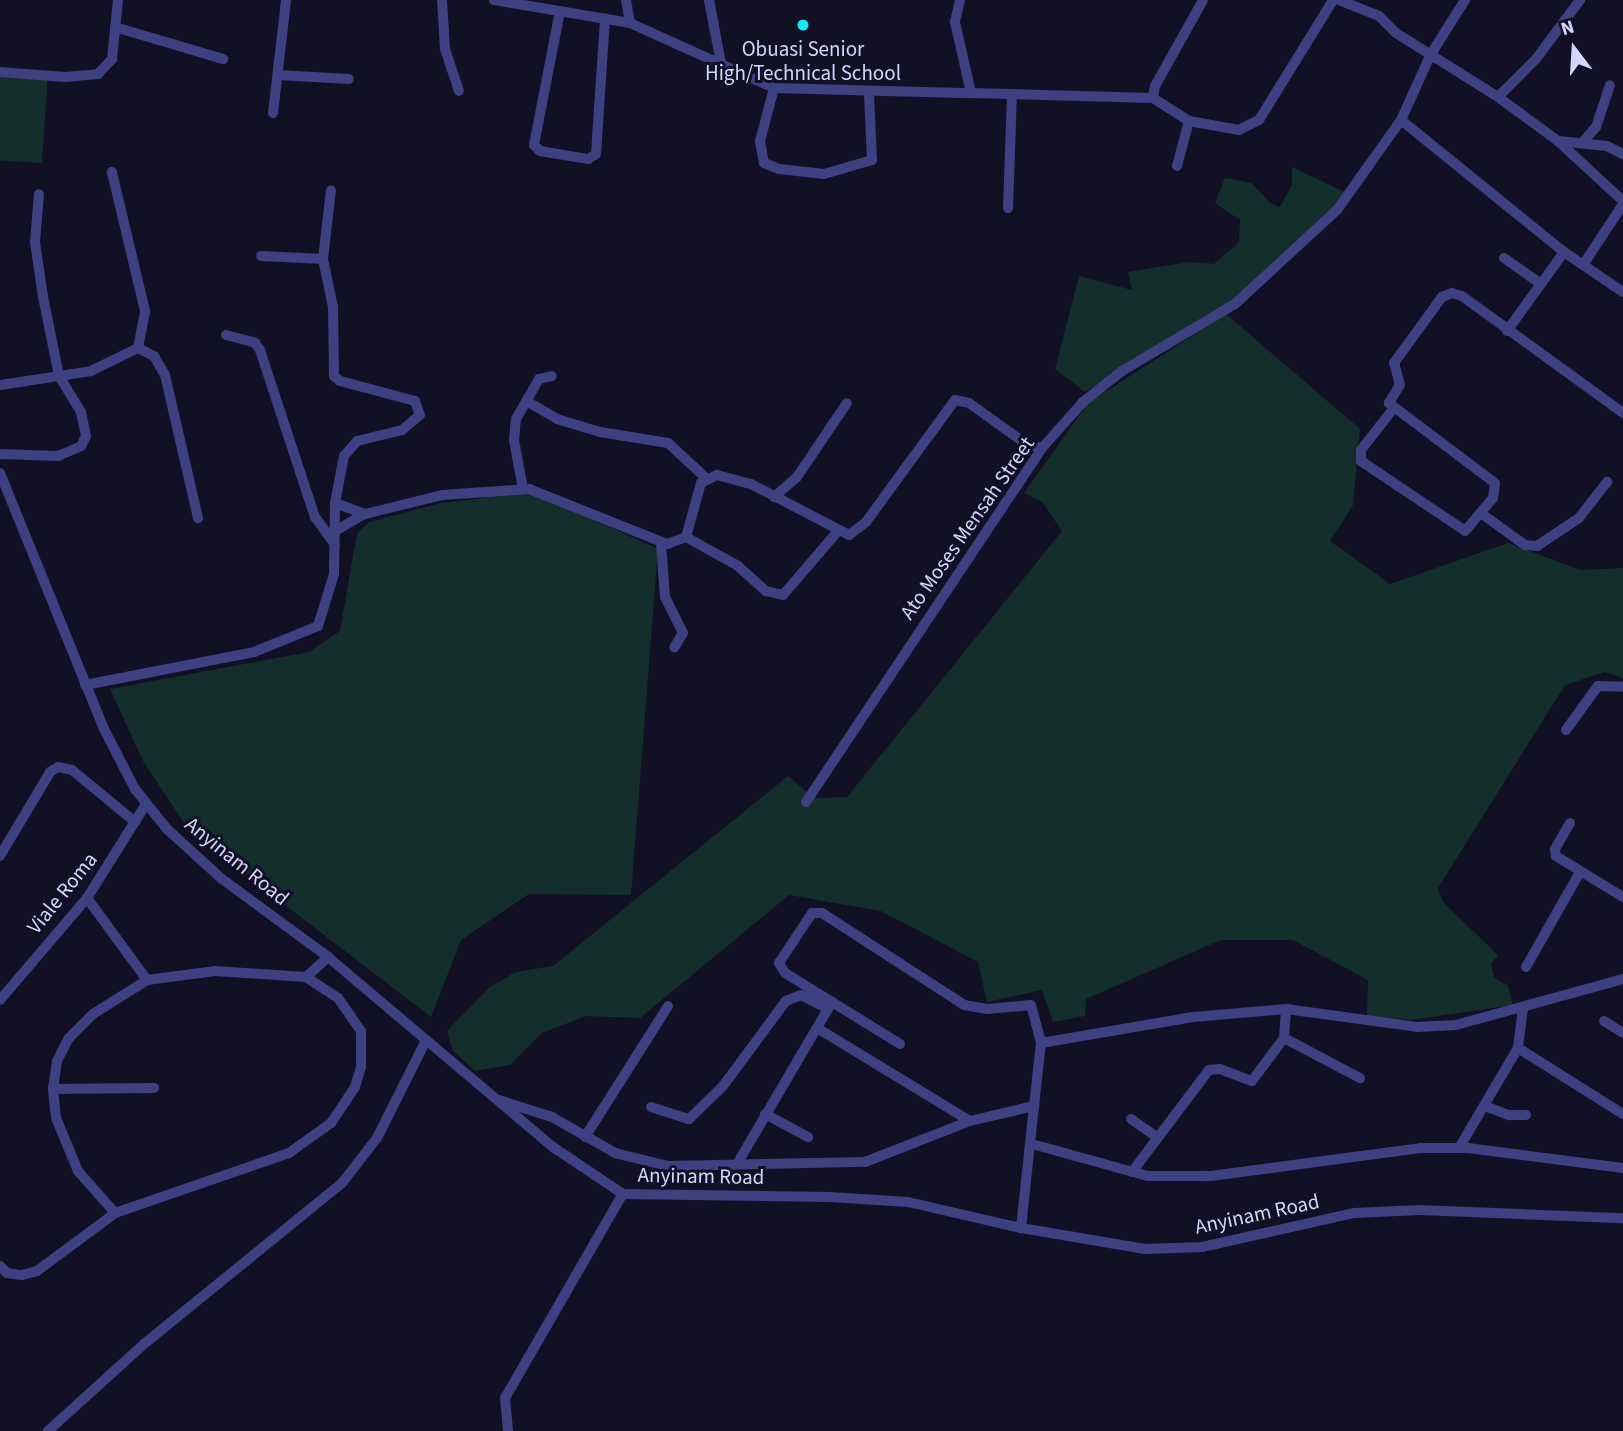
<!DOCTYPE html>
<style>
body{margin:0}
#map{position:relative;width:1623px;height:1431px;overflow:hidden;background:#121025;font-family:"Source Sans 3",sans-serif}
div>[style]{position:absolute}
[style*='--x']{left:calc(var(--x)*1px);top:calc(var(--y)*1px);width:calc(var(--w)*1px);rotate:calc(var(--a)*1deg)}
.green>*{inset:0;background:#132e2b;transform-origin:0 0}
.minor>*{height:10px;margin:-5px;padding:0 5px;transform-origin:5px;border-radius:5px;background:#3d4081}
.dots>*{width:19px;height:19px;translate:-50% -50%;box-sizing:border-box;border:4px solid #121025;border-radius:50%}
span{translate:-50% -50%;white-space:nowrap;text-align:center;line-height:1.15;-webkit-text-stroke:6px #121025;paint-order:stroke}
.poi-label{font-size:21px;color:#d7d5fd}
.street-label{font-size:21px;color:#d7d5fd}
.north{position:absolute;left:1539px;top:14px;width:70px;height:70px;-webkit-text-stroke:5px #121025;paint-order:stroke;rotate:343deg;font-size:19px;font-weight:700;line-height:28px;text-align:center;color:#d7d5fd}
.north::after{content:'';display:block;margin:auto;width:24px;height:32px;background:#d7d5fd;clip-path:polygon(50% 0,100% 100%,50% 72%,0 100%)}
</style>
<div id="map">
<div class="green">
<i style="left:0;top:73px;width:48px;height:87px;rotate:4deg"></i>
<i style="clip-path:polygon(1292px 167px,1349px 194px,1234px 300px,1085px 392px,1055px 369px,1079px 276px,1132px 290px,1128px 272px,1189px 262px,1214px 264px,1239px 242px,1240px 220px,1215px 203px,1225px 178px,1252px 183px,1270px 203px,1280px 207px,1292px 185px)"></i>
<i style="clip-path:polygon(1226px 314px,1360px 429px,1353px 505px,1330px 541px,1390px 584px,1508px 543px,1580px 570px,1623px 568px,1623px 678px,1605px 672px,1565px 685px,1438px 888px,1443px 902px,1498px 955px,1491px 964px,1494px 977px,1508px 986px,1513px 1005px,1411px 1020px,1367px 1016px,1368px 980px,1293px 940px,1221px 940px,1086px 999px,1085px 1016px,1053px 1022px,1042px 990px,987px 1002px,978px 962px,881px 911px,789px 895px,640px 1018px,586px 1016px,542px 1033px,510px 1065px,475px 1071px,453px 1051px,447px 1031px,490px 987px,516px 972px,553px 966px,788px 776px,814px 798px,847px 797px,1062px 531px,1043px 503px,1024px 493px,1088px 403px)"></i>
<i style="clip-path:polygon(532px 492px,658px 549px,631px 895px,529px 894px,461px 940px,431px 1017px,190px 832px,143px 761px,110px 689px,309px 652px,340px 631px,357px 533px,369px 522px,441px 503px)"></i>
</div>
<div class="minor">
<i style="--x:442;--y:0;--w:49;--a:86.5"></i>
<i style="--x:445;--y:49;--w:44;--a:71.6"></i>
<i style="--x:494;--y:0;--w:138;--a:9.6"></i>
<i style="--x:630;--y:23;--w:158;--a:24.3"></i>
<i style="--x:774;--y:88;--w:197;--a:1.5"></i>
<i style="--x:626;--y:0;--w:23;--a:80"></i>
<i style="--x:709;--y:0;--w:70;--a:79.3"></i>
<i style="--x:960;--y:0;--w:23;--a:103"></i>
<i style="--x:955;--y:22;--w:73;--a:77.3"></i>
<i style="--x:971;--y:93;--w:182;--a:1.6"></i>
<i style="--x:1153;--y:98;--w:43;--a:32.6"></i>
<i style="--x:1189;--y:121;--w:51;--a:10.2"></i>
<i style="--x:1239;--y:130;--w:22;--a:-27"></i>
<i style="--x:1259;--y:120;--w:141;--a:-58.3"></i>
<i style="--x:1339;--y:0;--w:43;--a:21.8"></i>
<i style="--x:1379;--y:16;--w:24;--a:45"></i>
<i style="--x:1396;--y:33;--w:120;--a:32.1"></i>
<i style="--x:1498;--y:97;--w:74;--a:36.3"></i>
<i style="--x:1558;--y:141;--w:88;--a:42.7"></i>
<i style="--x:560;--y:11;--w:136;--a:101"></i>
<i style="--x:534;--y:145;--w:8;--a:45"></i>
<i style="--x:540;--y:151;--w:49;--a:9.5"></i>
<i style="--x:588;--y:159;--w:9;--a:-32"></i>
<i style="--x:596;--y:154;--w:136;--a:-86.2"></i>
<i style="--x:115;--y:27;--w:113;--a:16.5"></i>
<i style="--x:0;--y:72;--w:65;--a:4.4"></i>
<i style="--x:65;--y:77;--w:33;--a:-5"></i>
<i style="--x:98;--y:74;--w:21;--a:-47"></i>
<i style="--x:112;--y:59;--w:59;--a:-84.2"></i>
<i style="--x:278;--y:75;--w:71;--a:3.2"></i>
<i style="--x:774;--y:88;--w:55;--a:104.8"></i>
<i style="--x:760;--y:141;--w:22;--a:80"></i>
<i style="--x:764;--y:163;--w:16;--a:22"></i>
<i style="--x:779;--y:169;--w:45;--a:6.3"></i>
<i style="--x:824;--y:174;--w:50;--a:-16.3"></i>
<i style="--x:872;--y:160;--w:67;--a:-92.6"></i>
<i style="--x:1498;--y:97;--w:54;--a:-45"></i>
<i style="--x:1536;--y:59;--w:74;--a:-53.3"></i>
<i style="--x:1153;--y:98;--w:12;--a:-81"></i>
<i style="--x:1155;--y:86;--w:98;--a:-60.8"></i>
<i style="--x:273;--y:113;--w:114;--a:-83.4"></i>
<i style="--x:1401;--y:120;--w:210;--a:39"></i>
<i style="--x:1564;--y:252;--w:71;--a:34.1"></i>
<i style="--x:1558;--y:141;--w:49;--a:5.8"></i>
<i style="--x:1607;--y:146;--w:18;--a:27"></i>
<i style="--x:1582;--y:143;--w:21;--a:-49"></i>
<i style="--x:1596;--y:127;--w:44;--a:-71.6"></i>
<i style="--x:1177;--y:166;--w:47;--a:-75.1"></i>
<i style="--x:1008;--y:208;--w:114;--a:-88"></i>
<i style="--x:1504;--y:258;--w:45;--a:35.1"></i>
<i style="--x:323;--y:259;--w:69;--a:-83.4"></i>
<i style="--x:1583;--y:265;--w:73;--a:-56.7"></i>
<i style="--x:1507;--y:331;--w:97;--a:-54.2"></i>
<i style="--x:226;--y:335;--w:30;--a:15"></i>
<i style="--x:255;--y:343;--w:9;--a:54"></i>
<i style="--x:260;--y:350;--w:176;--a:71.8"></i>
<i style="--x:315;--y:517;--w:34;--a:54"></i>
<i style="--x:138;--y:348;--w:18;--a:27"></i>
<i style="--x:154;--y:356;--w:22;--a:60"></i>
<i style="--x:165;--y:375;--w:147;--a:77"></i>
<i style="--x:0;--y:385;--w:92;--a:-8.7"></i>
<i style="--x:91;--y:371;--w:52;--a:-26.1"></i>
<i style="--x:138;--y:348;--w:38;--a:-79"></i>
<i style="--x:145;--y:311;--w:143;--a:-103.4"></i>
<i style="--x:528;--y:402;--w:34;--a:30"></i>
<i style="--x:557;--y:419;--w:45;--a:16.8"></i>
<i style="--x:600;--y:432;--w:69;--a:9.2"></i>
<i style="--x:668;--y:443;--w:52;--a:42.6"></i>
<i style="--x:1393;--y:409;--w:52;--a:128"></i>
<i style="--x:1361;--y:450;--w:11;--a:90"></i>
<i style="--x:1361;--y:461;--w:125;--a:33.9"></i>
<i style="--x:1465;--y:531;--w:43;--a:-49.7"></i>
<i style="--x:1493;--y:498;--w:15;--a:-82"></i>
<i style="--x:1495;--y:483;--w:133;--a:-143"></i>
<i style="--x:1389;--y:403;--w:21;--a:-59"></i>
<i style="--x:1400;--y:385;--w:23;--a:-105"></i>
<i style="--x:1394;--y:363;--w:82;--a:-54"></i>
<i style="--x:1442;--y:297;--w:11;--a:-22"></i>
<i style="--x:1452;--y:293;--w:10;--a:17"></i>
<i style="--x:1462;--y:296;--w:199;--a:36"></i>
<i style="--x:0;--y:454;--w:58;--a:2"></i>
<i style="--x:58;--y:456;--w:25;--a:-23"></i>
<i style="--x:81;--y:446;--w:11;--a:-63"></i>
<i style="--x:86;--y:436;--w:25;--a:-102"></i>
<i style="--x:81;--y:412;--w:42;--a:-121.4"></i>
<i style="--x:59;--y:376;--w:81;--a:-101.4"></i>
<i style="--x:43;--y:297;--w:56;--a:-98.3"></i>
<i style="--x:35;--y:242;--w:48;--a:-85.2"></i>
<i style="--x:0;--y:473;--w:276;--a:67.9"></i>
<i style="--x:104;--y:729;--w:68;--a:62.7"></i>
<i style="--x:135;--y:789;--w:51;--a:51.3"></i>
<i style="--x:167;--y:829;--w:74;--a:42.3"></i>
<i style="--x:222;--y:879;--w:132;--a:36.3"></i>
<i style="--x:328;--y:957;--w:294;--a:40.2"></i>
<i style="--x:553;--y:1147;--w:84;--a:33.9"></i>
<i style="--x:623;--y:1194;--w:207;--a:0.8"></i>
<i style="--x:830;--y:1197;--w:78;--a:3.7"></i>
<i style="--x:908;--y:1202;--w:116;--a:13"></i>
<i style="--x:1021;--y:1228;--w:126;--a:9.6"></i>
<i style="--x:1145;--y:1249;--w:57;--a:-2"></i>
<i style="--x:1202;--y:1247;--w:156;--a:-12.6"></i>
<i style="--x:1354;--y:1213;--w:66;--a:-2.6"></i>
<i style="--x:1420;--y:1210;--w:203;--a:2.3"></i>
<i style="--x:523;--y:489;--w:50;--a:-100.4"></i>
<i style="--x:514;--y:440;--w:21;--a:-85"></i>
<i style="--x:516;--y:419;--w:46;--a:-60.1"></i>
<i style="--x:539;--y:379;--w:13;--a:-13"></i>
<i style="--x:774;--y:497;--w:30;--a:-41"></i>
<i style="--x:797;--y:477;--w:89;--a:-56"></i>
<i style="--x:335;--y:503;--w:32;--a:20"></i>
<i style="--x:1482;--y:514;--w:53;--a:35.8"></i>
<i style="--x:1525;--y:545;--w:12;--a:5"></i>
<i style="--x:1537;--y:546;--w:50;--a:-33.7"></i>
<i style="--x:1579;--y:518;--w:46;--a:-52.1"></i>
<i style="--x:335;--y:531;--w:34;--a:-30"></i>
<i style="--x:365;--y:514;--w:79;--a:-13.9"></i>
<i style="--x:442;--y:495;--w:87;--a:-3.9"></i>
<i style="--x:529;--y:489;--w:149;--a:21.7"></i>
<i style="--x:667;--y:544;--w:20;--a:-20"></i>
<i style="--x:686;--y:537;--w:56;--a:-74.5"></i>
<i style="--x:701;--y:483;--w:18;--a:-27"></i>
<i style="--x:717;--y:475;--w:35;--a:15"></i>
<i style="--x:751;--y:484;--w:110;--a:27.5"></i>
<i style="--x:849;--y:535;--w:21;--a:-37"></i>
<i style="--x:866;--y:522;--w:151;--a:-53.9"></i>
<i style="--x:955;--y:400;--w:14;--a:12"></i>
<i style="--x:969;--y:403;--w:70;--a:35.7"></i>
<i style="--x:1026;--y:444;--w:16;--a:14"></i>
<i style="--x:686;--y:537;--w:60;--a:29.1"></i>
<i style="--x:738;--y:566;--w:38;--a:42"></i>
<i style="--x:766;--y:591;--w:17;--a:13"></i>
<i style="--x:783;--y:595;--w:84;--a:-49.3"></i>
<i style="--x:661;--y:543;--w:54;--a:85.8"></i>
<i style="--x:665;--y:597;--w:40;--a:63.4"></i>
<i style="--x:683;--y:633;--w:17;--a:121"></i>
<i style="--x:85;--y:685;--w:172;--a:-11"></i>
<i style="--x:254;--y:652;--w:69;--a:-22.1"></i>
<i style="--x:318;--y:626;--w:54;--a:-72.9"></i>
<i style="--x:334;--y:574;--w:71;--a:-89.2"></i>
<i style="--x:335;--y:503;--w:48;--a:-79.2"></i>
<i style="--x:344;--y:456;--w:20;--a:-49"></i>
<i style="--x:357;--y:441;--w:46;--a:-13.7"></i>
<i style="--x:402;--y:430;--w:23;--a:-40"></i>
<i style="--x:420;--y:415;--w:15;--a:-110"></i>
<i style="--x:415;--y:401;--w:78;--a:-165.1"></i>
<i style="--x:340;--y:381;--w:8;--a:-140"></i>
<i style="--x:334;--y:376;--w:69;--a:-90.8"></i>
<i style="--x:333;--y:307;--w:49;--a:-101.8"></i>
<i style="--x:323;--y:259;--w:62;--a:-177.2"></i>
<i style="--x:1566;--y:730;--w:54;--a:-54"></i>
<i style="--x:1598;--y:686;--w:25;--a:2"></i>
<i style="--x:806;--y:802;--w:425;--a:-56.3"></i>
<i style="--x:1042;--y:448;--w:62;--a:-48.3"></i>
<i style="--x:1083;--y:402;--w:50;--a:-38.5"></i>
<i style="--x:1122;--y:371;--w:131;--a:-30.7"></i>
<i style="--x:1235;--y:304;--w:139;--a:-42.7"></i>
<i style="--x:1337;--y:210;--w:110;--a:-54.6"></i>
<i style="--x:1401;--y:120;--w:72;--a:-65.6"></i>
<i style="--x:1431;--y:54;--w:64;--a:-57.8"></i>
<i style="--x:1570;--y:823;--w:30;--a:120"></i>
<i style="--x:1555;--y:849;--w:7;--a:82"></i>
<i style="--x:1556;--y:856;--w:79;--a:31.5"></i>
<i style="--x:0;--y:856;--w:98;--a:-59.2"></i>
<i style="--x:50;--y:772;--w:9;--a:-32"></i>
<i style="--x:58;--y:767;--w:14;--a:12"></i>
<i style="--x:72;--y:770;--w:82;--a:39.5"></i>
<i style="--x:87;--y:898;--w:102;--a:53.8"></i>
<i style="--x:1526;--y:967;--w:109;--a:-60.4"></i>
<i style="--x:0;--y:1000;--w:134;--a:-49.5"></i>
<i style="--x:87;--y:898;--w:111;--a:-57.9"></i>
<i style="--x:832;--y:1002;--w:80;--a:31.7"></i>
<i style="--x:1604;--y:1021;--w:22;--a:32"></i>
<i style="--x:817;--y:1028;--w:179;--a:31.3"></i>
<i style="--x:1284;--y:1038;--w:29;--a:-86"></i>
<i style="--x:1518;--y:1048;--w:124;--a:32.2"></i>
<i style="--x:53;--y:1089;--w:101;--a:-0.6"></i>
<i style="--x:499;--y:1100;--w:56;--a:17.8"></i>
<i style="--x:552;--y:1117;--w:73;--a:29.7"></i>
<i style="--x:615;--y:1153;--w:55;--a:13.8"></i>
<i style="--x:668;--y:1166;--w:197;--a:-1.2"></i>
<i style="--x:865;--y:1162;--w:113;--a:-21.3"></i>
<i style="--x:970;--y:1121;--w:66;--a:-13.2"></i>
<i style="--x:1034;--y:1106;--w:123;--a:96.1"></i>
<i style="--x:1034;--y:1106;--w:63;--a:-83.7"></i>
<i style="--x:1041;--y:1043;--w:154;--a:-9.7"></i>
<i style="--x:1193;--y:1017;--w:93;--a:-4.9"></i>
<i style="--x:1286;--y:1009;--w:132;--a:7.8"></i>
<i style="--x:1417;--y:1027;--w:39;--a:-3"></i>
<i style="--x:1456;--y:1025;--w:173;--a:-15.4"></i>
<i style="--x:1485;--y:1106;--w:26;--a:21"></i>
<i style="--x:1509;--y:1115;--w:17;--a:0"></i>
<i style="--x:651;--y:1107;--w:40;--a:18"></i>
<i style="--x:689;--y:1119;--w:47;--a:-44.1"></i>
<i style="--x:723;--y:1086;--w:106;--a:-53.5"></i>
<i style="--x:786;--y:1001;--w:16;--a:-22"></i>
<i style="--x:801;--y:995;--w:30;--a:27"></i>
<i style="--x:765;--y:1114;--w:49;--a:28.1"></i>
<i style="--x:1131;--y:1119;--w:32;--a:35"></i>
<i style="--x:585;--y:1137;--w:155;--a:-57.6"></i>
<i style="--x:1032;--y:1144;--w:119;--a:15.5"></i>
<i style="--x:1147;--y:1176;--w:64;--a:0"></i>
<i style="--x:1211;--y:1176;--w:211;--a:-7.6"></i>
<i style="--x:1420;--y:1148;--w:48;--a:0"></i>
<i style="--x:1468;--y:1148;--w:156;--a:7.4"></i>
<i style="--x:1459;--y:1148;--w:116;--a:-59.5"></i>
<i style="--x:1518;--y:1048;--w:39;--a:-83"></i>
<i style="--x:737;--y:1164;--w:188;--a:-59.6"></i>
<i style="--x:832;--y:1002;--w:55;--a:-148.3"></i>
<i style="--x:785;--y:973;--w:12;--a:-121"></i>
<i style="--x:779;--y:963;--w:60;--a:-56.6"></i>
<i style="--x:812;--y:913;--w:10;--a:0"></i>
<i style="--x:822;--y:913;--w:169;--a:32.9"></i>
<i style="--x:964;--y:1005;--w:23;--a:10"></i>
<i style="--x:987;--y:1009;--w:44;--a:-5.2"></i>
<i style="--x:1031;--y:1005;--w:39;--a:75"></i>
<i style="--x:1132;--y:1172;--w:128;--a:-53"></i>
<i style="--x:1209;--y:1070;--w:11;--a:-5"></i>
<i style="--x:1220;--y:1069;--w:34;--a:21"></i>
<i style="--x:1252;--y:1081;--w:54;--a:-53.3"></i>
<i style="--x:1284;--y:1038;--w:86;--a:27.8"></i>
<i style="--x:115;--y:1213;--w:56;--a:-131.4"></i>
<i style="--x:78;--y:1171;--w:57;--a:-112.5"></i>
<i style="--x:56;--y:1118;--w:29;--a:-96"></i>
<i style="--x:53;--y:1089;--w:28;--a:-82"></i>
<i style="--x:57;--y:1061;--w:25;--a:-63"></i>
<i style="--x:68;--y:1039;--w:35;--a:-45"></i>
<i style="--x:93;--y:1014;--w:64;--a:-32.2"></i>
<i style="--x:147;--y:980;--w:69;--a:-7.5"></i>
<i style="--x:215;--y:971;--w:91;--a:3.8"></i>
<i style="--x:306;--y:977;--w:30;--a:-42"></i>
<i style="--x:0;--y:1266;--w:10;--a:45"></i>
<i style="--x:7;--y:1273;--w:15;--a:8"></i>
<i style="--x:22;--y:1275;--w:16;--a:-15"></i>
<i style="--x:37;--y:1271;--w:97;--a:-36.6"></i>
<i style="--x:115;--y:1213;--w:184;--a:-19"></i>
<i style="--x:289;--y:1153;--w:52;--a:-35.5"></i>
<i style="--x:331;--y:1123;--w:43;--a:-56.3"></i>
<i style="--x:355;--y:1087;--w:21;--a:-73"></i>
<i style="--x:361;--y:1067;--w:36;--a:-90"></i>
<i style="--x:361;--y:1031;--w:40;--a:-124.9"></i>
<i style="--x:338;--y:998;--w:38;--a:-147"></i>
<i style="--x:48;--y:1431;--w:130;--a:-42.2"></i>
<i style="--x:144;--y:1344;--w:255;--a:-39.1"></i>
<i style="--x:342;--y:1183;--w:57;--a:-52.1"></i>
<i style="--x:377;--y:1138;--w:110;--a:-63.4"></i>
<i style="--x:508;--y:1431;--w:33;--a:-95"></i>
<i style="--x:505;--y:1398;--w:236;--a:-60"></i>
</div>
<div class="dots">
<i style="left:803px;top:25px;background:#0cedf3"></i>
</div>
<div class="poi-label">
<span style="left:803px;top:61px">Obuasi Senior<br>High/Technical School</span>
</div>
<div class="street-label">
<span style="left:967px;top:528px;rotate:-55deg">Ato Moses Mensah Street</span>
<span style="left:237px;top:861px;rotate:39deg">Anyinam Road</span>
<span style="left:62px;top:893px;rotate:-51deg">Viale Roma</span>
<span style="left:701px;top:1176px;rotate:1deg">Anyinam Road</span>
<span style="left:1257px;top:1214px;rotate:-12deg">Anyinam Road</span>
</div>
<div class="north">N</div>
</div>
